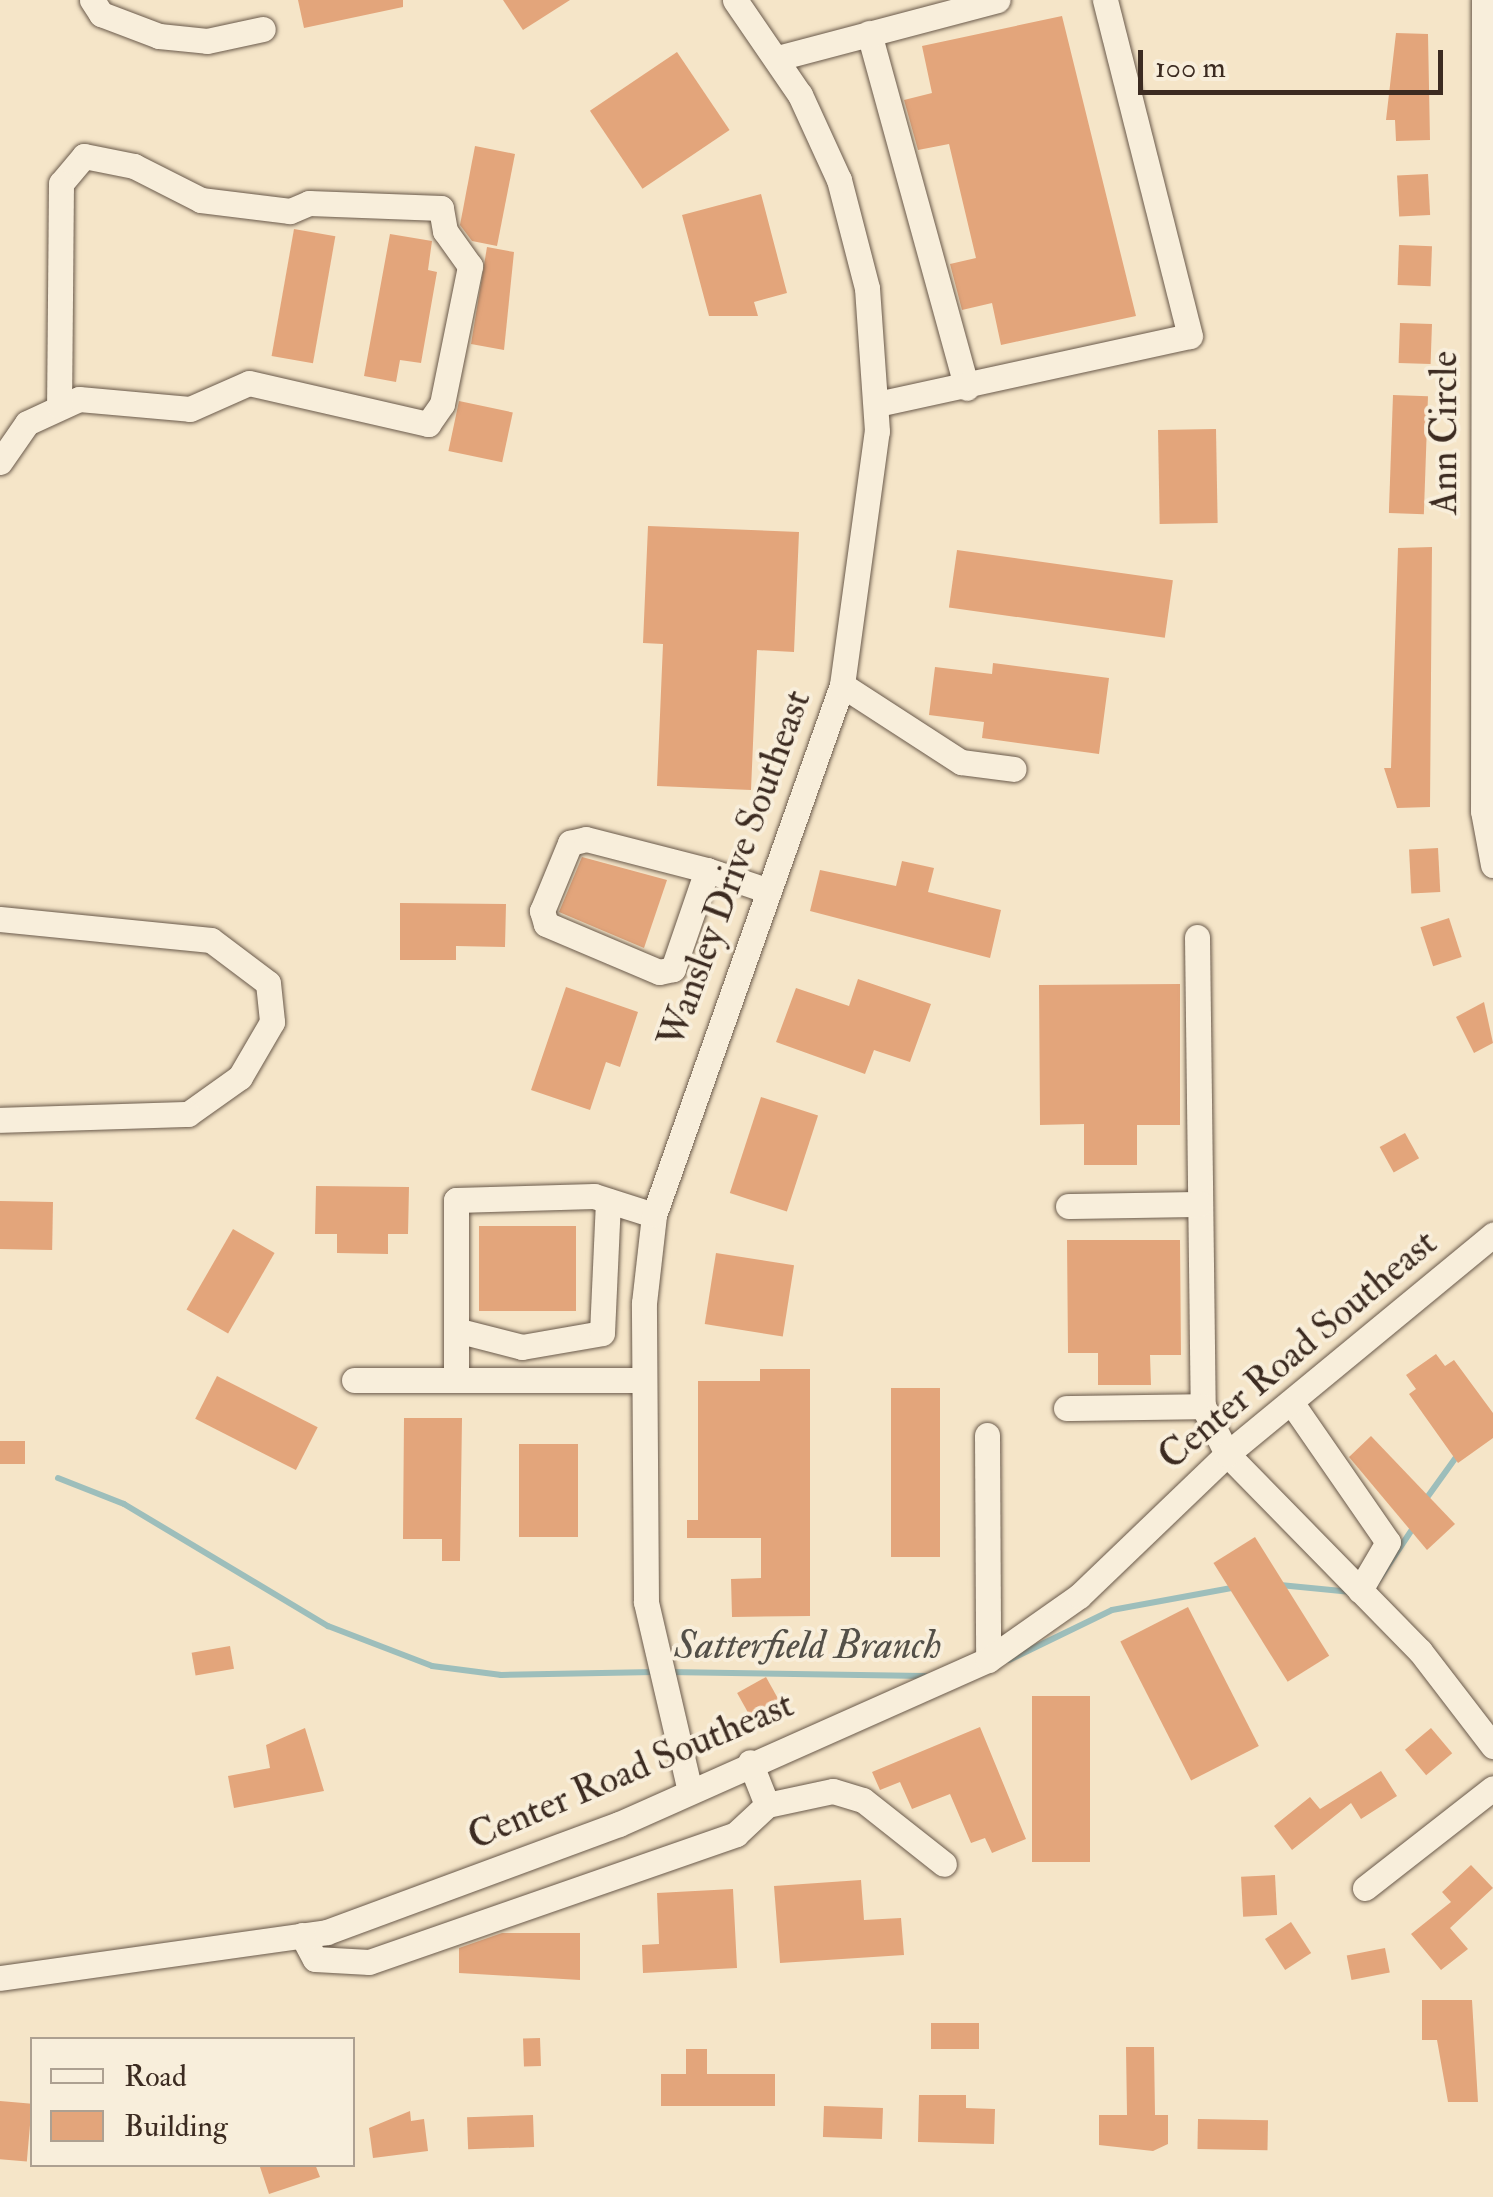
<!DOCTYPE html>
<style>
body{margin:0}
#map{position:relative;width:1493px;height:2197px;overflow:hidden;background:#f5e5c8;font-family:"IM FELL Double Pica",serif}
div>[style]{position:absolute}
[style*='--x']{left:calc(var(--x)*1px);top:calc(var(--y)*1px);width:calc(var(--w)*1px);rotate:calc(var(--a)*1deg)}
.stream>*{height:6px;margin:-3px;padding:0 3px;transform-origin:3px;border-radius:3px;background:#9dbebb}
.building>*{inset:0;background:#e3a57b;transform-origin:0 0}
.roads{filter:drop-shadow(0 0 2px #6a5a4b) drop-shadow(0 0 2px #6a5a4b)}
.minor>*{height:25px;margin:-12.5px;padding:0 12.5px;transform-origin:12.5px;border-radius:12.5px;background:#f8eedb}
span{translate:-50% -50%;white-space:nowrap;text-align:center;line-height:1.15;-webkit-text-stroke:8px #f8eedb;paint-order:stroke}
.street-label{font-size:38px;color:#3c2b21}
.water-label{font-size:40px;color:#545048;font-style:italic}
.legend{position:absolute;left:30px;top:2037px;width:325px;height:130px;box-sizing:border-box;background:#f8eedb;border:2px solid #ada091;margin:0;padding:12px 18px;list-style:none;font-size:30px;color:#3c2b21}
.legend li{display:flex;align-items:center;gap:20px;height:50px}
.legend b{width:50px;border:2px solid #ada091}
.scale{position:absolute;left:1138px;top:50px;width:305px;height:45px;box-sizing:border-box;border:5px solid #3c2b21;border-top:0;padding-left:12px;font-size:30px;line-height:35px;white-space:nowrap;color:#3c2b21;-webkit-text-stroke:8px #f8eedb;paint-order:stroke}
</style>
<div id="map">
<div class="stream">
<i style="--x:58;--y:1478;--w:71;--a:21.5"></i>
<i style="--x:124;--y:1504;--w:238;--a:30.9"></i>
<i style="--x:328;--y:1626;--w:111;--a:21"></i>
<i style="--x:432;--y:1666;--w:70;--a:7.4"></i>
<i style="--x:501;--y:1675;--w:154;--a:-1.1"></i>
<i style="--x:1426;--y:1499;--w:57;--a:-54.3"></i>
<i style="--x:1280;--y:1585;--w:72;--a:5.6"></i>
<i style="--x:1373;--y:1588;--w:76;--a:-56.3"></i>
<i style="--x:1009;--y:1660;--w:114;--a:-25.9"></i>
<i style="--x:1112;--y:1610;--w:127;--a:-10.4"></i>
<i style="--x:667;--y:1672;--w:258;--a:0.9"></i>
</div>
<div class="building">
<i style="clip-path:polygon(298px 0,403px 0,403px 7px,304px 28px)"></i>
<i style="clip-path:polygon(503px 0,570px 0,523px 30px)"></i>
<i style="clip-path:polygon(1062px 16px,1136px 316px,1001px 345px,992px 303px,962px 310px,950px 264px,976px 258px,949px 144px,918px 150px,904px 100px,932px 93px,922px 46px)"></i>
<i style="clip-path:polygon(1396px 33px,1428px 34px,1430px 140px,1396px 141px,1395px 120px,1386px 120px)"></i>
<i style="left:677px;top:52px;width:94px;height:105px;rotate:56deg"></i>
<i style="clip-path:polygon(475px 146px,515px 154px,497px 246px,472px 241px,460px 225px)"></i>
<i style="left:1428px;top:174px;width:41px;height:31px;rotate:87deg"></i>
<i style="clip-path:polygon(761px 194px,787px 293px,754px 302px,758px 316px,709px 316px,682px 215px)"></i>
<i style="left:294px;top:229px;width:42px;height:129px;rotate:10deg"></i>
<i style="clip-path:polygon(390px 234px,432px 241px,428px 270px,437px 272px,421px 363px,400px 360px,396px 382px,364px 376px)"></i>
<i style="left:1399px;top:245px;width:33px;height:40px;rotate:2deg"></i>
<i style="clip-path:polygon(487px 247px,514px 252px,504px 350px,471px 344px)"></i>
<i style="left:1400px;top:323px;width:32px;height:40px;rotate:2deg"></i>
<i style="left:1393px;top:395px;width:35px;height:118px;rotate:2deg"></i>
<i style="left:459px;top:401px;width:55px;height:51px;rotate:12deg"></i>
<i style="left:1216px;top:429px;width:94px;height:58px;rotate:89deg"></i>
<i style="clip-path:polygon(648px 526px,799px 532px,794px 652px,757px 650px,751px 790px,657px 786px,663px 644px,643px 643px)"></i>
<i style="clip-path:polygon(1432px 547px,1430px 807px,1397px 808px,1384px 768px,1391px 768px,1398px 548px)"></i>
<i style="left:957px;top:550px;width:218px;height:58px;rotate:8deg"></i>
<i style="clip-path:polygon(993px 663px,1109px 678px,1099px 754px,982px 738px,984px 722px,929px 715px,935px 667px,992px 674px)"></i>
<i style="left:1438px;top:848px;width:44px;height:29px;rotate:87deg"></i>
<i style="clip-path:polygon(582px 857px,667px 880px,644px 948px,559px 912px)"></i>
<i style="clip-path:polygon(902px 861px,934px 868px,928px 892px,1001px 910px,990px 958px,810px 911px,820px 870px,896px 886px)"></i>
<i style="clip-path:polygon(400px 903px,506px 904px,505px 947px,456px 946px,456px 960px,400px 960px)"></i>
<i style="left:1449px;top:918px;width:41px;height:30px;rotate:72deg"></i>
<i style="clip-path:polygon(858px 979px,931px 1004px,910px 1062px,874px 1050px,865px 1074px,776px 1042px,796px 988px,849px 1006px)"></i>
<i style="clip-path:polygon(1180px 984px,1180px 1125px,1137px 1125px,1137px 1165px,1084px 1165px,1084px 1124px,1040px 1125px,1039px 985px)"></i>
<i style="clip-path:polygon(566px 987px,638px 1012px,620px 1067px,606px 1062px,590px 1110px,531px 1090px)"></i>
<i style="clip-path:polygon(1484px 1002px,1493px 1043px,1474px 1053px,1456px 1017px)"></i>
<i style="left:761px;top:1097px;width:60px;height:101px;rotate:18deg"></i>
<i style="left:1405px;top:1133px;width:29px;height:29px;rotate:61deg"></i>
<i style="clip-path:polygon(316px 1186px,409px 1187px,408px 1234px,388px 1234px,388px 1254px,337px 1253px,337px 1234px,315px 1234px)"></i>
<i style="left:0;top:1201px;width:53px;height:48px;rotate:1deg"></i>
<i style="left:479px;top:1226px;width:97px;height:85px"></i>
<i style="left:233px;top:1229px;width:48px;height:93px;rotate:30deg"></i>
<i style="clip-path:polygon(1067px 1240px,1180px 1240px,1181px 1355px,1150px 1355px,1151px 1385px,1098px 1385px,1098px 1353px,1068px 1353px)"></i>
<i style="left:716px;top:1253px;width:79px;height:72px;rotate:9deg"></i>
<i style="clip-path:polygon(1436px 1354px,1445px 1366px,1454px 1360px,1493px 1413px,1493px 1438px,1458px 1463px,1409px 1394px,1416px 1389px,1406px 1375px)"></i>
<i style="clip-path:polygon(760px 1369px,810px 1369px,810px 1616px,732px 1617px,731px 1579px,761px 1578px,761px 1538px,687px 1538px,687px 1520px,698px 1520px,698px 1381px,760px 1381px)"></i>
<i style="left:217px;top:1376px;width:113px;height:48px;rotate:27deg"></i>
<i style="left:891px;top:1388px;width:49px;height:169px"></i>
<i style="clip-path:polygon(404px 1418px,462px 1418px,460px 1561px,442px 1561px,442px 1539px,403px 1539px)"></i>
<i style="clip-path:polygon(1371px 1436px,1455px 1524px,1427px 1550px,1349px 1457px)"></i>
<i style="left:0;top:1441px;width:25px;height:23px"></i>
<i style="left:519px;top:1444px;width:59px;height:93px"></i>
<i style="left:1255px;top:1537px;width:140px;height:49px;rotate:58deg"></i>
<i style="left:1188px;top:1607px;width:156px;height:76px;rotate:63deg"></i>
<i style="left:230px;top:1646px;width:23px;height:39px;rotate:80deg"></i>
<i style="left:766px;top:1677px;width:39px;height:33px;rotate:61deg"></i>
<i style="left:1032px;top:1696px;width:58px;height:166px"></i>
<i style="clip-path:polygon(980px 1727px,1026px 1839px,992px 1853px,985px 1838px,971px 1843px,950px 1794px,912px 1809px,900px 1782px,880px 1790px,872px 1772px)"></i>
<i style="clip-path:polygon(305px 1728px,324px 1791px,234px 1808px,228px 1776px,270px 1768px,266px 1745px)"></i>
<i style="left:1431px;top:1728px;width:33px;height:34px;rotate:50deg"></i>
<i style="clip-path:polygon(1381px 1771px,1397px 1796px,1361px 1819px,1351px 1803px,1292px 1850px,1274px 1826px,1310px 1797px,1320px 1809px)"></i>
<i style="clip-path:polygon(1471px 1865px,1493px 1888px,1450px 1928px,1468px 1949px,1441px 1970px,1411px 1934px,1451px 1902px,1442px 1892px)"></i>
<i style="left:1275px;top:1875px;width:40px;height:34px;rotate:87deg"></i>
<i style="clip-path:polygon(861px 1880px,864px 1920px,901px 1918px,904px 1955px,780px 1963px,774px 1886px)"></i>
<i style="clip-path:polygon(733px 1889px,737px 1968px,643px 1973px,642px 1945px,659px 1944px,657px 1893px)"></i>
<i style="left:1291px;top:1922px;width:37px;height:31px;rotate:57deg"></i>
<i style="clip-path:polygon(502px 1933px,580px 1933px,580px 1980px,459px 1973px,459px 1948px)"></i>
<i style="left:1385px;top:1948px;width:25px;height:39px;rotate:79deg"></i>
<i style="clip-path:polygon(1422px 2000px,1472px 2000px,1478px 2102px,1448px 2102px,1437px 2040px,1422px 2040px)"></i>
<i style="left:931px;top:2023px;width:48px;height:26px"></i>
<i style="left:540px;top:2038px;width:28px;height:17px;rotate:88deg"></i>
<i style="clip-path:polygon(1126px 2047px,1154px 2047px,1155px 2115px,1168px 2115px,1168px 2144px,1153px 2151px,1099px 2145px,1099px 2115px,1127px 2115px)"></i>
<i style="clip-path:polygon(686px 2049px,707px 2049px,707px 2074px,775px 2074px,775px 2106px,661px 2106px,661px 2074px,686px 2074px)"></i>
<i style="clip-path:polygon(919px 2095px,966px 2095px,966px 2108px,995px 2109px,994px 2144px,918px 2142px)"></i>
<i style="left:0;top:2101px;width:32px;height:58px;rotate:5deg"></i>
<i style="left:824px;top:2106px;width:59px;height:31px;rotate:2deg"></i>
<i style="clip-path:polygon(410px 2111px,411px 2121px,424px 2119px,428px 2151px,373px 2158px,369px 2128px)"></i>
<i style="left:533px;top:2115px;width:32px;height:66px;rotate:88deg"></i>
<i style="left:1198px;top:2119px;width:70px;height:30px;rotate:1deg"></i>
<i style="clip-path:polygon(259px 2164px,315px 2164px,320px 2177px,269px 2194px)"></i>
</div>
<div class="roads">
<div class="minor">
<i style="--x:92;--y:0;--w:17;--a:57"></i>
<i style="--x:101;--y:14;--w:62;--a:20.8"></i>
<i style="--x:159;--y:36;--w:48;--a:5.9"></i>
<i style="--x:207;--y:41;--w:57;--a:-12.1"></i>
<i style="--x:1484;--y:0;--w:811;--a:90.07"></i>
<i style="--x:1483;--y:811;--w:55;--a:79.5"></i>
<i style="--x:869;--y:33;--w:368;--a:74.6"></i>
<i style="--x:778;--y:58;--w:227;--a:-14.8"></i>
<i style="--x:877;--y:404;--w:320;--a:-12.3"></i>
<i style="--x:1190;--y:336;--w:347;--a:-104.2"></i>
<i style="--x:0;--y:462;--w:47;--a:-55.3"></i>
<i style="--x:27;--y:423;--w:57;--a:-24.8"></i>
<i style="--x:79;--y:399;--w:111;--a:5.1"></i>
<i style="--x:190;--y:409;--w:64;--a:-23.8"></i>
<i style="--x:249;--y:383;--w:184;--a:12.9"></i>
<i style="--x:428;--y:424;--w:24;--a:-55"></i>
<i style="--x:442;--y:404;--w:141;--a:-78.5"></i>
<i style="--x:470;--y:266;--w:43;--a:-125.5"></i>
<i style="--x:445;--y:231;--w:23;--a:-100"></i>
<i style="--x:441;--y:208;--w:132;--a:-177.8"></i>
<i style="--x:309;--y:203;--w:21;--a:157"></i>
<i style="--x:290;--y:211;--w:90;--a:-173"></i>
<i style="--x:201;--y:200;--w:75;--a:-153.1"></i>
<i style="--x:134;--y:166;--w:51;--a:-168.7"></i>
<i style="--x:84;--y:156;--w:35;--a:130"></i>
<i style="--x:61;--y:183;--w:223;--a:90.5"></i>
<i style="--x:842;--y:685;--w:142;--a:32.9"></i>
<i style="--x:961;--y:762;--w:53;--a:7.5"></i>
<i style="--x:707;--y:870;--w:105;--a:109"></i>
<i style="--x:673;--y:969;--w:14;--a:168"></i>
<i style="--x:659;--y:972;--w:123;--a:-157"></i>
<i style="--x:546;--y:924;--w:14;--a:-107"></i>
<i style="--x:542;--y:911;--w:74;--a:-67.6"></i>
<i style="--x:570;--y:843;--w:16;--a:-14"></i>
<i style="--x:586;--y:839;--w:125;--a:14.4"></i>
<i style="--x:707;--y:870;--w:65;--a:18.7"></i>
<i style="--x:0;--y:919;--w:212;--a:5.7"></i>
<i style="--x:211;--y:940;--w:71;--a:37"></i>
<i style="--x:268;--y:983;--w:39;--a:84"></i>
<i style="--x:272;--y:1022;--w:64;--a:120.2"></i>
<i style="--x:240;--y:1077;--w:64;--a:144.6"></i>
<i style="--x:188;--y:1114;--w:188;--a:178.2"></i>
<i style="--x:1197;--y:937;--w:469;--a:89.3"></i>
<i style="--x:1203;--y:1406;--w:54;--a:63.4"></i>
<i style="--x:1227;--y:1454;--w:276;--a:45.6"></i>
<i style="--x:1420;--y:1651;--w:120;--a:52.5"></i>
<i style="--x:1068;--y:1206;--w:132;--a:-0.9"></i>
<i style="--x:456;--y:1330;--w:68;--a:14.4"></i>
<i style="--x:522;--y:1347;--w:81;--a:-9.9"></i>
<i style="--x:602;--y:1333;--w:132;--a:-87.4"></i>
<i style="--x:354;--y:1380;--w:290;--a:0"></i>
<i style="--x:456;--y:1380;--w:180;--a:-90"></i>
<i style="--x:456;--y:1200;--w:138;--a:-1.7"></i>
<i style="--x:594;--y:1196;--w:63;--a:17.6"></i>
<i style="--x:1291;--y:1402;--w:170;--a:55.3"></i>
<i style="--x:1388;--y:1542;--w:56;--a:120.3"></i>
<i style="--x:1066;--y:1408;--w:137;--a:-0.8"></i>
<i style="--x:987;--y:1435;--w:225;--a:89.7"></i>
<i style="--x:689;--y:1787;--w:190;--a:-103.1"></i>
<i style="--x:646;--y:1602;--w:299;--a:-90.4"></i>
<i style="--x:644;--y:1303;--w:89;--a:-83.5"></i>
<i style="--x:654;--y:1215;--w:562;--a:-70.47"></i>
<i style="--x:842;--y:685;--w:256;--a:-82.2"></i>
<i style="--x:877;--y:431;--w:143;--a:-94"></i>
<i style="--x:867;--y:288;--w:112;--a:-104.5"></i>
<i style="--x:839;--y:180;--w:94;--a:-114.6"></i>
<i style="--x:800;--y:95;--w:115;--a:-124.4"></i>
<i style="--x:767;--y:1805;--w:67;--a:-12"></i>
<i style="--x:833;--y:1791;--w:31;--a:17"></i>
<i style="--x:863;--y:1800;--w:103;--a:38.3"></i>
<i style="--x:1365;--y:1888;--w:162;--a:-38"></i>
<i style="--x:302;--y:1935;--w:27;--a:62"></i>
<i style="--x:315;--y:1959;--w:54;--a:3.2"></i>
<i style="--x:369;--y:1962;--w:389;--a:-19.2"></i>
<i style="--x:736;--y:1834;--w:42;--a:-43.1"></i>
<i style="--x:767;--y:1805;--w:46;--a:-111.6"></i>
<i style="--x:0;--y:1978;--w:330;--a:-8"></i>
<i style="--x:327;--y:1932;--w:311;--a:-20.3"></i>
<i style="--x:619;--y:1824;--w:404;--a:-24"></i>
<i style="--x:988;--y:1660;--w:111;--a:-35.1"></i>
<i style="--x:1079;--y:1596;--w:205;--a:-43.8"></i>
<i style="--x:1227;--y:1454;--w:345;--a:-39.5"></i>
</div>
</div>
<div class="street-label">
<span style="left:1445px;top:433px;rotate:-90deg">Ann Circle</span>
<span style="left:735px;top:869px;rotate:-70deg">Wansley Drive Southeast</span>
<span style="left:1298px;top:1350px;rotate:-40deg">Center Road Southeast</span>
<span style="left:631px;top:1771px;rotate:-23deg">Center Road Southeast</span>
</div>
<div class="water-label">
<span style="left:808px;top:1646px">Satterfield Branch</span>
</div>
<ul class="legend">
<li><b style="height:12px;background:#f8eedb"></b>Road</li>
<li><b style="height:28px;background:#e3a57b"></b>Building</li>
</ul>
<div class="scale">100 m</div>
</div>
